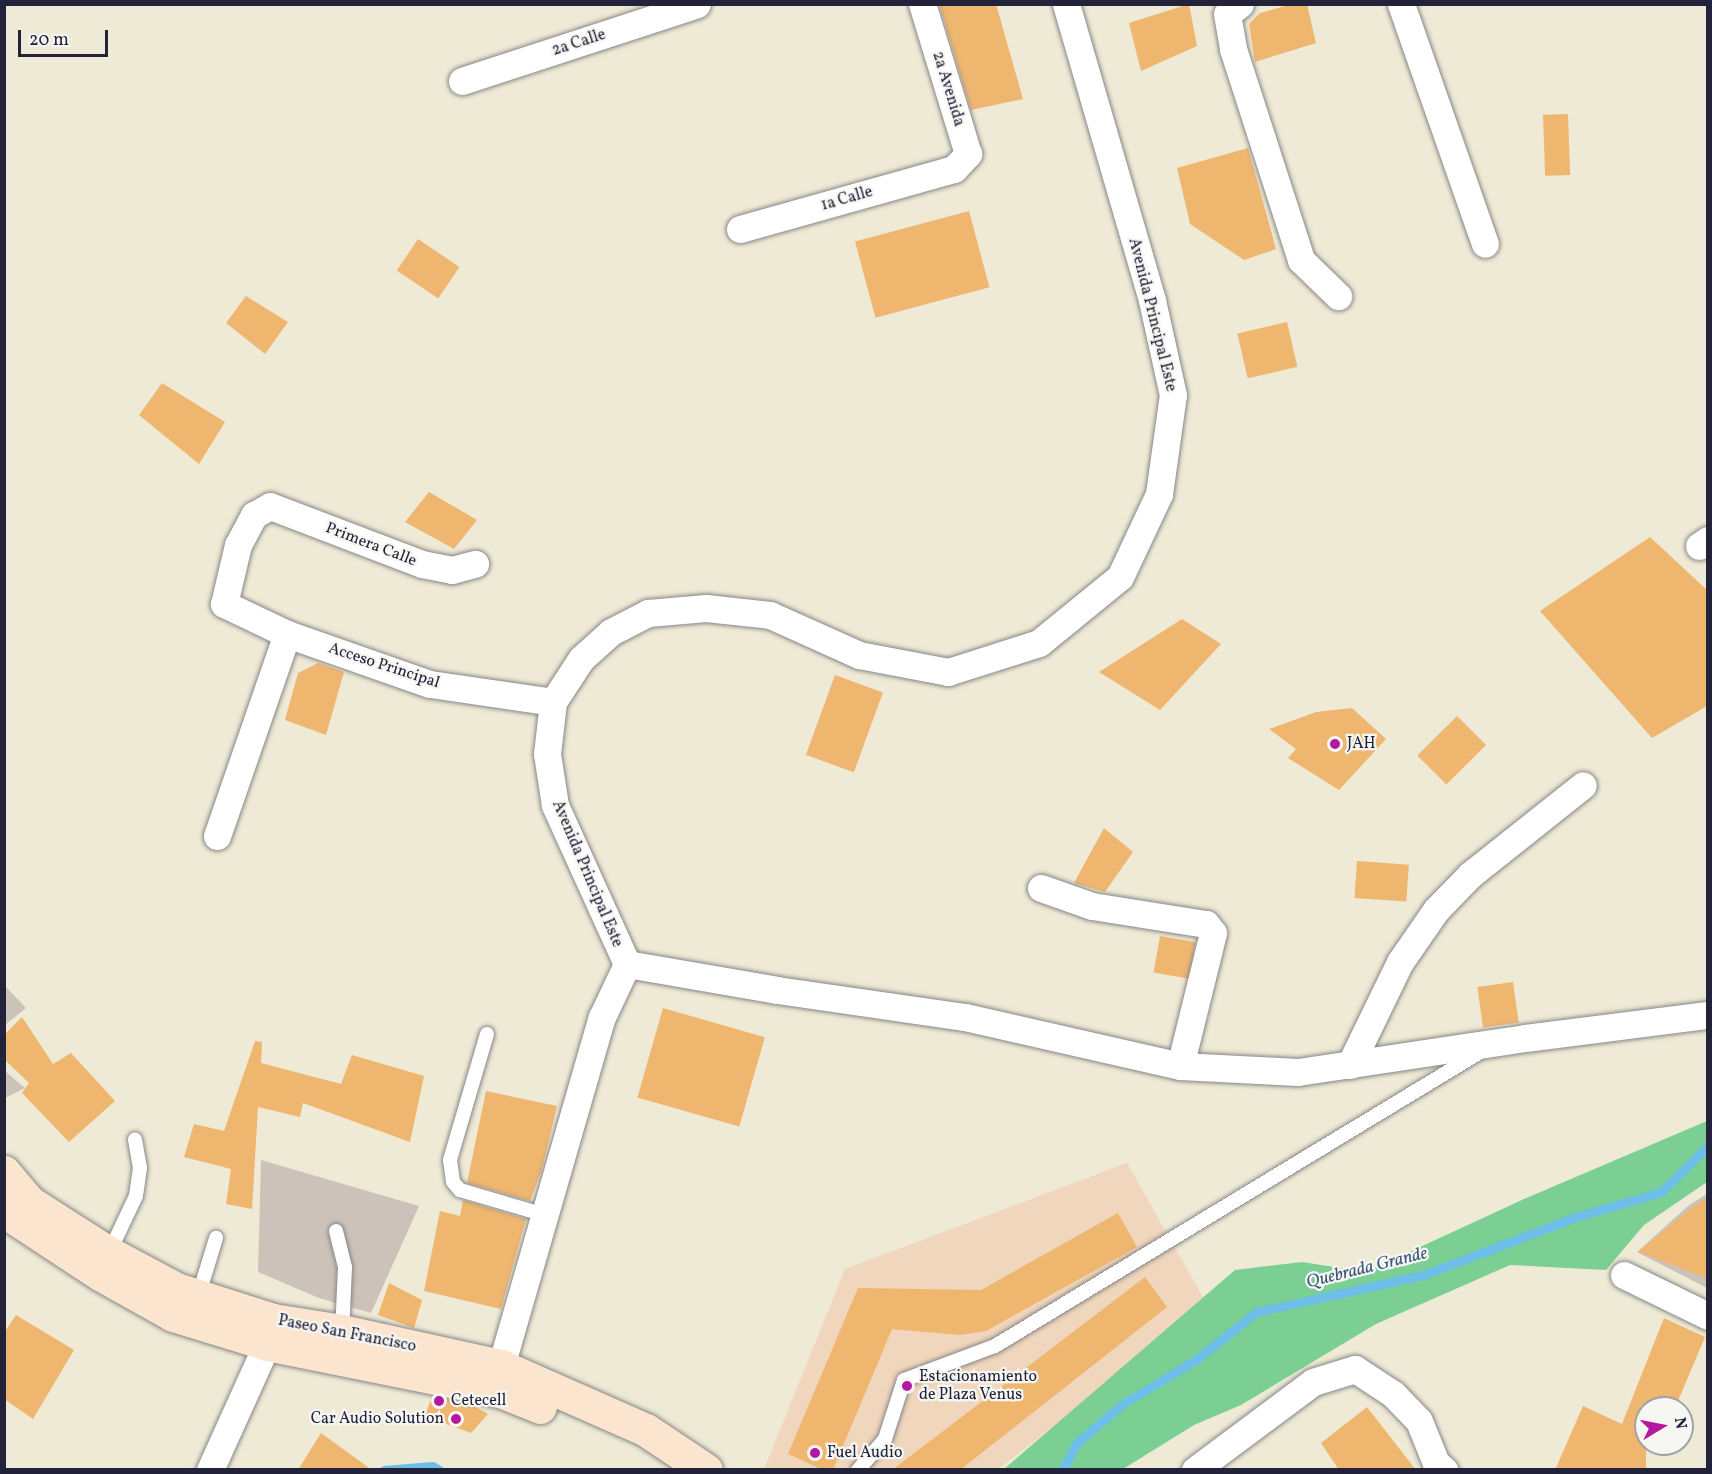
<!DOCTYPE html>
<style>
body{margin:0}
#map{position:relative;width:1712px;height:1474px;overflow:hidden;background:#eeead5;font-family:Vollkorn,serif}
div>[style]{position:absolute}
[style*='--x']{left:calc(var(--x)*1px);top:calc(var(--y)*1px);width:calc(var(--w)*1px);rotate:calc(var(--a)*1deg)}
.built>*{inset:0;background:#efd6bc}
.industrial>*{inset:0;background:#cdc2b9}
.green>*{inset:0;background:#7bcf92}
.stream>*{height:9px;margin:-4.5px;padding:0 4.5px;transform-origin:4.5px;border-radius:4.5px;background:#6dbee8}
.building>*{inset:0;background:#efb670;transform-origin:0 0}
.roads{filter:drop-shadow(0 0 2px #888688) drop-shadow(0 0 2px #888688)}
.lane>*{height:14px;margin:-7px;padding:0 7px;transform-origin:7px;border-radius:7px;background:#fff}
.street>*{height:27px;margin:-13.5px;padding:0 13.5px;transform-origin:13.5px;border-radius:13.5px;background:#fff}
.secondary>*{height:33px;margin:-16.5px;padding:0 16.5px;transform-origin:16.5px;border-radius:16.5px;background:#fbe5cf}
.dots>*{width:16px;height:16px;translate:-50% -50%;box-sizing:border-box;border:3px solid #f6f6f2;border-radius:50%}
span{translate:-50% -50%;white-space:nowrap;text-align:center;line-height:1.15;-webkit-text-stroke:4.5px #f6f6f2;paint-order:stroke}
.street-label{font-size:16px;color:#22223b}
.poi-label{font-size:16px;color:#22223b}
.left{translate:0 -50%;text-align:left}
.right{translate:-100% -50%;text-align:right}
.water-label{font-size:18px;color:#3c5978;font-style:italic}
.frame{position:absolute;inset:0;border:6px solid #22223b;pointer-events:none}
.north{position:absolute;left:1634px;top:1396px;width:60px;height:60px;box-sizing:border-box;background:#f6f6f2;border:2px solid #a1a1a9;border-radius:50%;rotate:80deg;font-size:16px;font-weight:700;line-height:24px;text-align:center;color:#22223b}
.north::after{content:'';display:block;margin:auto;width:21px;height:27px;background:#b5179e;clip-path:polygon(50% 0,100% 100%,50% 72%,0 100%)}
.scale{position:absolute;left:18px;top:30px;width:90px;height:27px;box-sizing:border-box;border:3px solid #22223b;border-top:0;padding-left:8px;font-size:18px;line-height:21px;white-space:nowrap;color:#22223b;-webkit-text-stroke:4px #f6f6f2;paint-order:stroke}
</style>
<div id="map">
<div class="built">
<i style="clip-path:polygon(1127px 1163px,1209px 1308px,998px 1469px,767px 1470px,765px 1467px,845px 1269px)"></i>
</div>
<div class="industrial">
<i style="clip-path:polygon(5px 986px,26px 1008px,5px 1025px,4px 1025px)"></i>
<i style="clip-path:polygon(5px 1071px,25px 1088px,5px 1098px)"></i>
<i style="clip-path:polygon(261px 1160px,419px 1206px,371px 1313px,319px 1298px,258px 1272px)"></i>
<i style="clip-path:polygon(1707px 1194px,1707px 1288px,1637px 1252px,1689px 1205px)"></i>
</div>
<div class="green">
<i style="clip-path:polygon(1707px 1121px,1707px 1182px,1644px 1225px,1606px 1270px,1510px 1265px,1376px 1324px,1241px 1405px,1194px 1425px,1123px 1469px,1004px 1469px,1235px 1270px,1302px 1262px,1366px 1272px,1524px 1199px)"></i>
</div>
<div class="stream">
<i style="--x:384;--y:1470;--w:48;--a:-4.8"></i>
<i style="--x:432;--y:1466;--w:8;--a:30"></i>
<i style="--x:1062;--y:1470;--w:31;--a:-61"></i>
<i style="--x:1077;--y:1443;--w:58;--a:-40.8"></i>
<i style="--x:1121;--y:1405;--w:89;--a:-31.2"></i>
<i style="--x:1197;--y:1359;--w:75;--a:-38.5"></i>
<i style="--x:1256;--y:1312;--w:171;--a:-12.5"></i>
<i style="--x:1423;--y:1275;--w:164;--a:-20.8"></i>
<i style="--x:1576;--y:1217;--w:89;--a:-16.4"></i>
<i style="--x:1661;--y:1192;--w:66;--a:-44.4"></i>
</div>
<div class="building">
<i style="clip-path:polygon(939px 4px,996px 4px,1023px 99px,971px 110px)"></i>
<i style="clip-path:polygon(1189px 4px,1197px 46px,1141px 71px,1129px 23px)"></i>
<i style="clip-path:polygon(1292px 4px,1307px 4px,1316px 43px,1255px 62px,1249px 24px,1260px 13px)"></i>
<i style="left:1568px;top:114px;width:61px;height:25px;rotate:88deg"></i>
<i style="clip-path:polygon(1248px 148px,1276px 249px,1244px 260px,1190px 224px,1177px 168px)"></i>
<i style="left:969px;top:211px;width:79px;height:118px;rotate:75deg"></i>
<i style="left:418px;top:239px;width:50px;height:38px;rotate:34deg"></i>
<i style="clip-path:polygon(246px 296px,288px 322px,265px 354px,226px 323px)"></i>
<i style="left:1287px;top:322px;width:46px;height:51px;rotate:77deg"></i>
<i style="clip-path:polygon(162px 383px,225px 422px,199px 464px,139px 415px)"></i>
<i style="clip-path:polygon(429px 492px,477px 520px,454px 549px,405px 522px)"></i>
<i style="clip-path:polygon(1650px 537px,1707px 590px,1707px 706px,1652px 738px,1540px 611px)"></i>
<i style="clip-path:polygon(1182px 619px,1221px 644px,1160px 710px,1099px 672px)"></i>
<i style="clip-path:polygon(318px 663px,344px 672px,326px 735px,285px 720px,298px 673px)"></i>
<i style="left:835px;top:675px;width:51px;height:85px;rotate:20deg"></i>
<i style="clip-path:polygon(1352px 708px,1386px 739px,1339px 790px,1288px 758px,1296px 749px,1269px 729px,1316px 712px)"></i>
<i style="left:1457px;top:716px;width:41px;height:56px;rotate:45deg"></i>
<i style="clip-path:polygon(1104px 828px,1133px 852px,1105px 892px,1074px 883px)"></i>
<i style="left:1357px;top:861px;width:52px;height:37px;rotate:4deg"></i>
<i style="left:1160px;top:936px;width:36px;height:37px;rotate:10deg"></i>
<i style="left:1513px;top:982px;width:41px;height:36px;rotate:82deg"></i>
<i style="left:663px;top:1008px;width:106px;height:93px;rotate:16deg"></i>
<i style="clip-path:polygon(22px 1017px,53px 1064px,71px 1053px,115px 1101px,69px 1142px,22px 1093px,29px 1083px,4px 1059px,4px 1035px)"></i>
<i style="clip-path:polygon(255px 1041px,262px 1042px,261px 1063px,341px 1084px,352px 1055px,424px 1076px,410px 1142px,303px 1103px,300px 1117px,258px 1107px,252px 1209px,226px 1204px,231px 1169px,184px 1157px,194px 1124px,224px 1131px)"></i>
<i style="clip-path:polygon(486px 1091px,557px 1106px,542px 1169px,530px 1201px,467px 1183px)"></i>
<i style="clip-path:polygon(1707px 1198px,1707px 1278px,1638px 1252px,1690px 1209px)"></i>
<i style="clip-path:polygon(463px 1200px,526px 1219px,501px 1309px,424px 1291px,440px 1211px,460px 1216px)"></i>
<i style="clip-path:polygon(1118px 1213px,1137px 1247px,986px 1331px,960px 1335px,892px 1329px,833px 1470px,823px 1470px,788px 1454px,858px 1288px,981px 1290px)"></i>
<i style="clip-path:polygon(1145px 1277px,1167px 1307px,960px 1470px,892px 1470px)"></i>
<i style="clip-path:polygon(389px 1283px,422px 1300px,414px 1328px,378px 1315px)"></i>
<i style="clip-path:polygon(16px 1315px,74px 1350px,33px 1419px,4px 1399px,4px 1333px)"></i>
<i style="clip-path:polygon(1664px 1318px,1705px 1337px,1675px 1408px,1646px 1408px,1646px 1470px,1555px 1470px,1583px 1406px,1622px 1424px)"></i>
<i style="clip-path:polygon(432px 1396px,472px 1405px,488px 1414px,471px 1433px,425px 1416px)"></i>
<i style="clip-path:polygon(1367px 1407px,1416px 1470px,1339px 1470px,1321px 1443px)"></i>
<i style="clip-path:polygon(321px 1433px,372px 1470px,298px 1470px)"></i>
</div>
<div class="roads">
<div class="lane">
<i style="--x:487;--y:1034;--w:131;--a:106.4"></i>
<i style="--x:450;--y:1160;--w:22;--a:82"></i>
<i style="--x:453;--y:1182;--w:11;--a:49"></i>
<i style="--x:460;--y:1190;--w:89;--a:16.4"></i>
<i style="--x:336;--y:1231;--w:37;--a:76"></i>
<i style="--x:345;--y:1267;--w:66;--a:92.6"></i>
<i style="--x:109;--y:1253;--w:63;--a:-64.7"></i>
<i style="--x:136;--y:1196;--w:28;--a:-82"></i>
<i style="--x:140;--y:1168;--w:29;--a:-100"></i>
<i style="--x:198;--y:1297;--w:62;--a:-73"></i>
<i style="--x:858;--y:1470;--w:41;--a:-48.9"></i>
<i style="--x:885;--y:1439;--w:62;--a:-72.1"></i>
<i style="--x:904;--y:1380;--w:97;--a:-20.5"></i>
<i style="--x:995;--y:1346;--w:569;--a:-31.21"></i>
</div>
<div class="street">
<i style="--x:1240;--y:4;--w:16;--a:142"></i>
<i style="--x:1227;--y:14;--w:36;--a:80"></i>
<i style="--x:1233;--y:49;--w:222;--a:72.1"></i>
<i style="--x:1301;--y:260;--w:52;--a:44.2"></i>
<i style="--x:1401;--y:4;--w:254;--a:70.7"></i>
<i style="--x:462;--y:81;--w:247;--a:-18.1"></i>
<i style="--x:740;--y:229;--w:222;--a:-15.7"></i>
<i style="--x:954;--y:169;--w:21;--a:-47"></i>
<i style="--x:968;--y:154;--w:157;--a:-107"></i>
<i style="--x:1699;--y:546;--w:11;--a:-34"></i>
<i style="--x:287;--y:634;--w:151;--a:19.3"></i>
<i style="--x:430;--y:684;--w:124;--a:8.3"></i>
<i style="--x:217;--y:836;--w:214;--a:-70.9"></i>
<i style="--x:287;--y:634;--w:70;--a:-154.5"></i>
<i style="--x:224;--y:604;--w:61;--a:-76.7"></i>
<i style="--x:238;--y:545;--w:34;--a:-62"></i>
<i style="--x:254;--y:515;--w:18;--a:-29"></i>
<i style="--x:270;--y:506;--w:163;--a:20.9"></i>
<i style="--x:422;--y:564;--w:31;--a:11"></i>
<i style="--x:452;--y:570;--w:24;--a:-15"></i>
<i style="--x:1041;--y:888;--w:54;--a:19.4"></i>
<i style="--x:1092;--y:906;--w:115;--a:9"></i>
<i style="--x:1206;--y:924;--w:11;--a:52"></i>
<i style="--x:1213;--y:933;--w:137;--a:103.9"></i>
<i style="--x:627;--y:964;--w:152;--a:9.8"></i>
<i style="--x:777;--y:990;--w:190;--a:8.2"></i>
<i style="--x:965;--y:1017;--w:221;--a:12.8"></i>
<i style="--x:1180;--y:1066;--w:118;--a:2.9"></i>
<i style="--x:1298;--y:1072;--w:230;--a:-8.5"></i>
<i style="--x:1525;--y:1038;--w:184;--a:-7.2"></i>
<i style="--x:1350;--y:1065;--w:114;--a:-64.1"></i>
<i style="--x:1400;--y:962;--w:63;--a:-55.3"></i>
<i style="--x:1436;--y:910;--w:49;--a:-45.8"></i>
<i style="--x:1470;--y:875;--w:144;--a:-38.5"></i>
<i style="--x:1624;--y:1275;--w:93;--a:26"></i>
<i style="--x:501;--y:1366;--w:363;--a:-73.9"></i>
<i style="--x:602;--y:1017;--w:59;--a:-64.7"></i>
<i style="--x:627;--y:964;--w:175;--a:-114.4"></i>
<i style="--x:555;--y:805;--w:52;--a:-98.9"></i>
<i style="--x:547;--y:754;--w:52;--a:-83.4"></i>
<i style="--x:553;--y:702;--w:51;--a:-56.9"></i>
<i style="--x:581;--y:659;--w:40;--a:-42"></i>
<i style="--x:611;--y:632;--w:42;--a:-27.2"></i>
<i style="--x:648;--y:613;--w:58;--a:-4.9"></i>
<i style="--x:706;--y:608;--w:64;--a:6.2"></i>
<i style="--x:770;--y:615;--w:98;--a:24.2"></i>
<i style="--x:859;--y:655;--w:91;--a:10.8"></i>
<i style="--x:948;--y:672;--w:96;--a:-17.7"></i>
<i style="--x:1039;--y:643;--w:104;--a:-39.2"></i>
<i style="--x:1120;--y:577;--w:92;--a:-64.8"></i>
<i style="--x:1159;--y:494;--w:100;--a:-82"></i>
<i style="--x:1173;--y:395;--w:97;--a:-102.5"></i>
<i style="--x:1152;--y:300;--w:308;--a:-106.2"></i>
<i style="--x:210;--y:1470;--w:138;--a:-65.7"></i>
<i style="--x:1195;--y:1470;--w:147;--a:-36.7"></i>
<i style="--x:1313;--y:1382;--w:44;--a:-17.2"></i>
<i style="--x:1355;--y:1369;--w:45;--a:33.3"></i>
<i style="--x:1393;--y:1394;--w:37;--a:46"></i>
<i style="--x:1419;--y:1421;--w:45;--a:68"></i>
<i style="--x:1436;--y:1463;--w:11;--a:41"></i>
</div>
<div class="secondary">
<i style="--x:4;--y:1172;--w:39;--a:50"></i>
<i style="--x:29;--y:1202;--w:95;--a:32.5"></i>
<i style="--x:109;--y:1253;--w:76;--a:28.2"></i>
<i style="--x:176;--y:1289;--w:102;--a:17.7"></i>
<i style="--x:273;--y:1320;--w:70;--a:9.1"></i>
<i style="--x:342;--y:1331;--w:163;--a:12.4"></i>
<i style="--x:501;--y:1366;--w:158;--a:23.8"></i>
<i style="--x:646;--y:1430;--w:72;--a:33.7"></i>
<i style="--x:4;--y:1211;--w:115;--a:33.3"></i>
<i style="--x:100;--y:1274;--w:84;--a:29.3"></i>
<i style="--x:173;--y:1315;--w:98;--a:17.1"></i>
<i style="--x:267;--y:1344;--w:238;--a:11.4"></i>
<i style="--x:500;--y:1391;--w:43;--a:21.8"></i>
</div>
</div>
<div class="dots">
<i style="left:1335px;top:744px;background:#b5179e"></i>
<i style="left:907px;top:1386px;background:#b5179e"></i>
<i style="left:439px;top:1401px;background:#b5179e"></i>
<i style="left:456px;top:1419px;background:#b5179e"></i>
<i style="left:815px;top:1453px;background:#b5179e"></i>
</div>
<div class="street-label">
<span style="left:579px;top:43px;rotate:-18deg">2a Calle</span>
<span style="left:948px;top:89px;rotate:73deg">2a Avenida</span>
<span style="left:847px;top:199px;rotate:-16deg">1a Calle</span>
<span style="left:1152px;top:315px;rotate:76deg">Avenida Principal Este</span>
<span style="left:371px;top:545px;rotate:21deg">Primera Calle</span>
<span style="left:384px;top:666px;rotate:18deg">Acceso Principal</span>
<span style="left:587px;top:874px;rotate:67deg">Avenida Principal Este</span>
<span style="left:347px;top:1334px;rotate:11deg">Paseo San Francisco</span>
</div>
<div class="poi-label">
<span class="left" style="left:1347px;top:744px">JAH</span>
<span class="left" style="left:919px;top:1386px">Estacionamiento<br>de Plaza Venus</span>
<span class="left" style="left:451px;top:1401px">Cetecell</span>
<span class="right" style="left:444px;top:1419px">Car Audio Solution</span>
<span class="left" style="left:827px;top:1453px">Fuel Audio</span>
</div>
<div class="water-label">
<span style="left:1367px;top:1269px;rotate:-14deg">Quebrada Grande</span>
</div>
<div class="frame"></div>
<div class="north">N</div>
<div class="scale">20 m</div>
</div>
